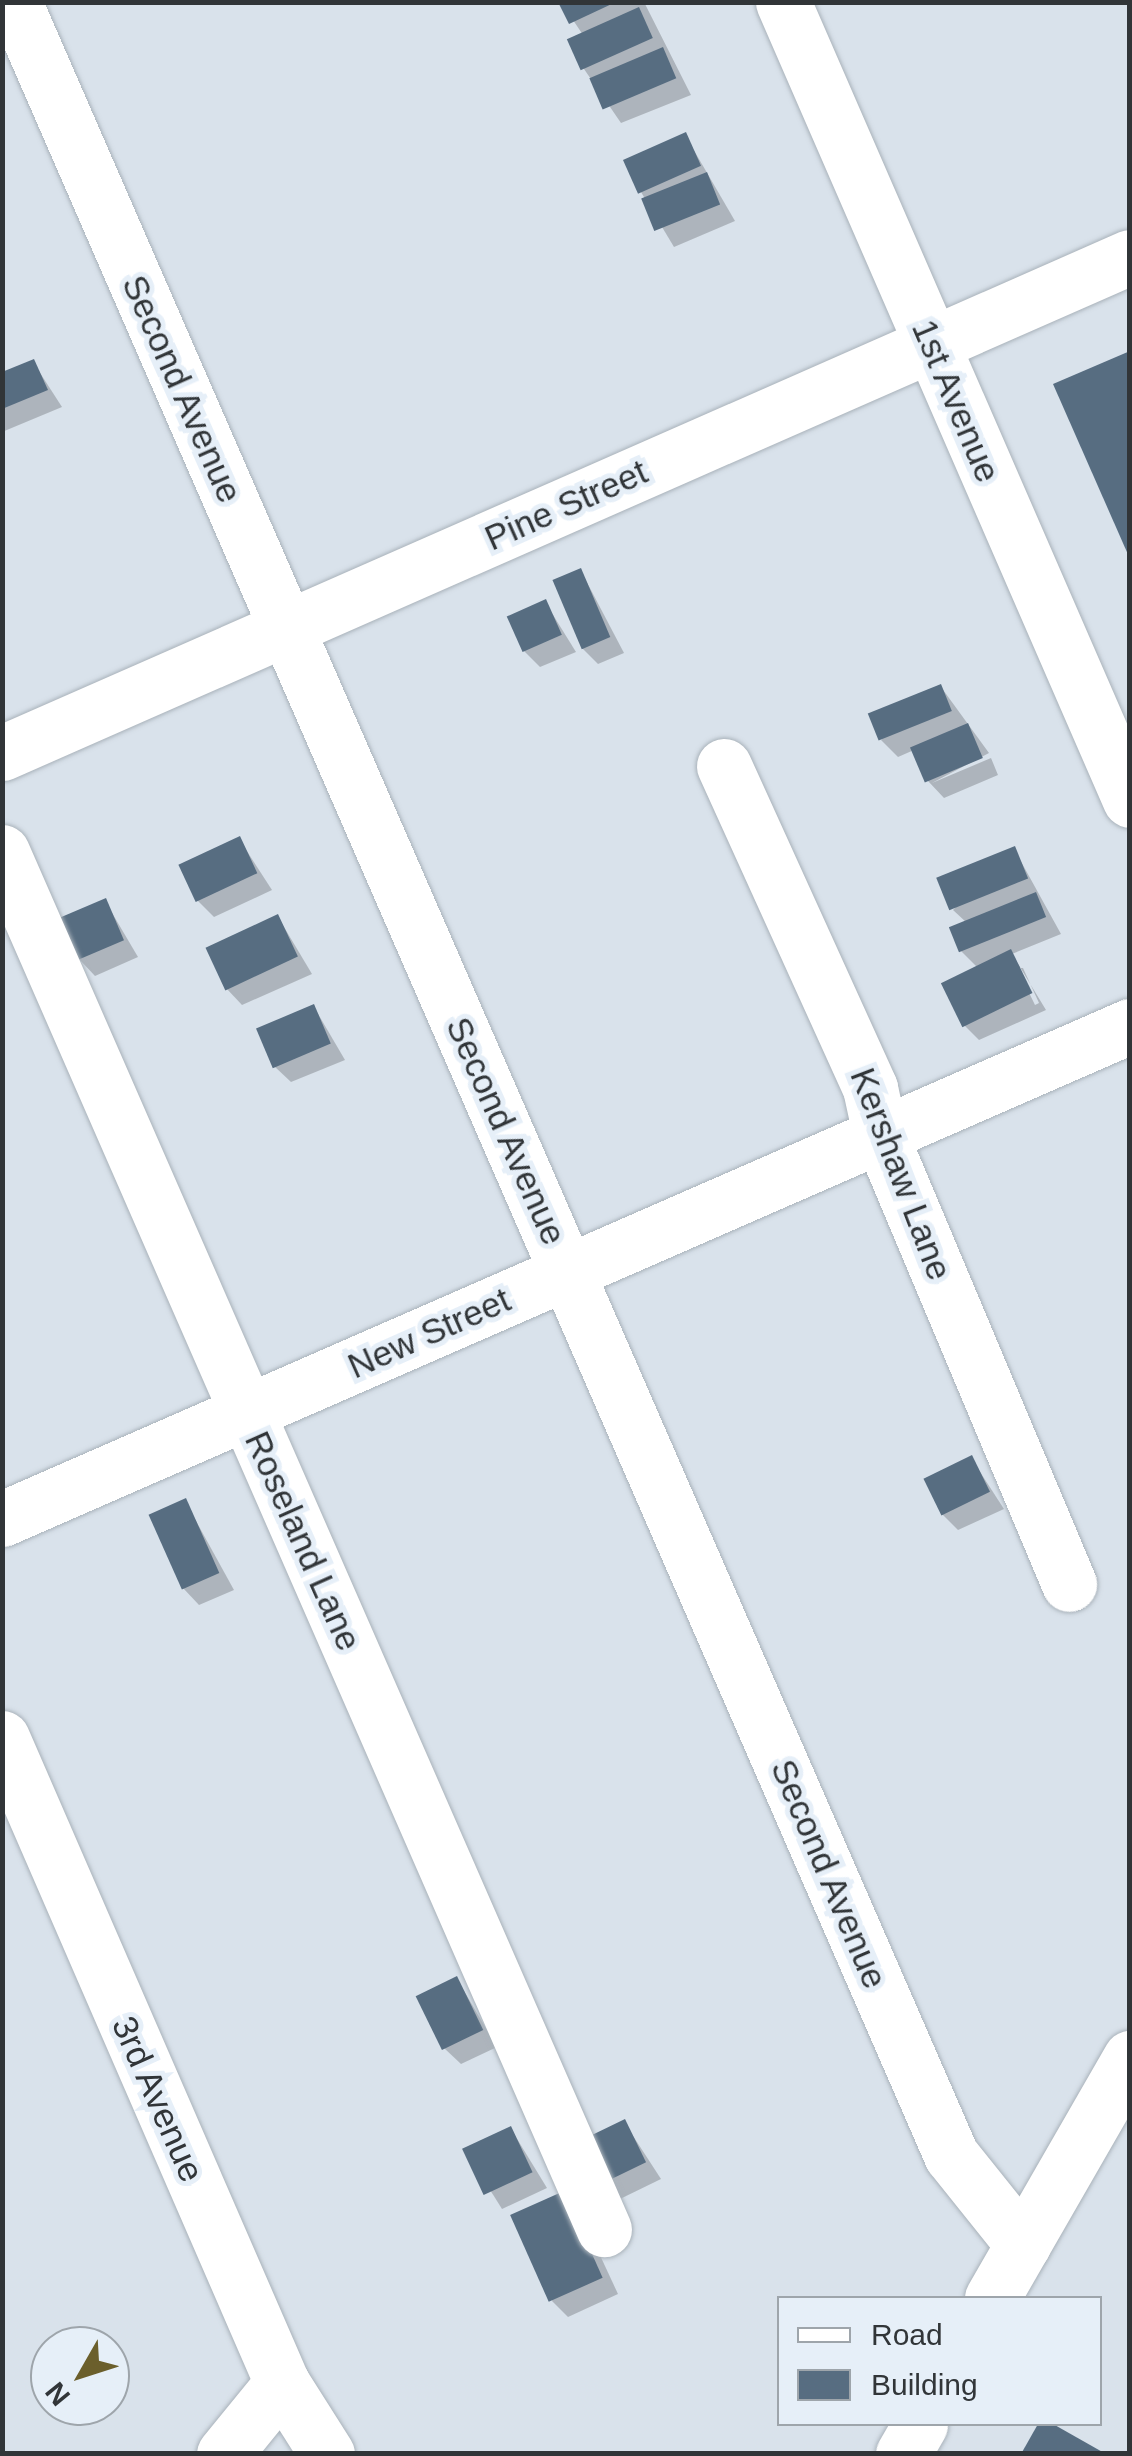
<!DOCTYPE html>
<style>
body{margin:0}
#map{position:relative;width:1132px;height:2456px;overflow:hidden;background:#d9e2eb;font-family:Arial,sans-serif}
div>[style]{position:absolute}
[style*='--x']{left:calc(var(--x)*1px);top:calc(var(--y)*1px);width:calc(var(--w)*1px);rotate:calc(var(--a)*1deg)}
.shadow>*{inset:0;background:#0003}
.building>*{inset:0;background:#576d81;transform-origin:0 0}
.roads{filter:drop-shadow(0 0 2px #a9b2ba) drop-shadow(0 0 2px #a9b2ba)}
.minor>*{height:55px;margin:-27.5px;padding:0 27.5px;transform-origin:27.5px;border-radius:27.5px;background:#fff}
span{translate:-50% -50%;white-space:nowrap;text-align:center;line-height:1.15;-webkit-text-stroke:10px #e6eff8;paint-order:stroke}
.street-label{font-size:35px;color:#313538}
.frame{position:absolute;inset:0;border:5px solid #313538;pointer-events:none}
.legend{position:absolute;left:777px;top:2296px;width:325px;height:130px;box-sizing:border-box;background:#e6eff8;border:2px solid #9ea5ab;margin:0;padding:12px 18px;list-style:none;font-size:30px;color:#313538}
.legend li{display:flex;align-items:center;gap:20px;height:50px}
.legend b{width:50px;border:2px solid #9ea5ab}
.north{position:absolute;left:30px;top:2326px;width:100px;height:100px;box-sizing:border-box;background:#e6eff8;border:2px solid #9ea5ab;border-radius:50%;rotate:231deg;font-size:28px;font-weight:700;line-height:40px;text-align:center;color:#313538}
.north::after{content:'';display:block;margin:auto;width:35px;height:45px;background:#6b5f2c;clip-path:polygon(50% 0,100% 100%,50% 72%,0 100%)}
</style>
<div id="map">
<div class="shadow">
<i style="clip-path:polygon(561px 2px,644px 2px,691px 95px,621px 123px,584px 69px,583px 35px)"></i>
<i style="clip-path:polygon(685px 135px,735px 221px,674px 247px,641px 192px)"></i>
<i style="clip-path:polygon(33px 362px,62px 407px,2px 432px,2px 374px)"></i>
<i style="clip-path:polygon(581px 571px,624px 653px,598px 664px,582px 648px)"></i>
<i style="clip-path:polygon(545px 602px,576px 652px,540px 667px,523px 650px)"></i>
<i style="clip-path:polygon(941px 687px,989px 753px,932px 783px,991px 758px,998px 775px,944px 798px,928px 781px,914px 750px,898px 757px,881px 740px)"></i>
<i style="clip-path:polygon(239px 839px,272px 890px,214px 917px,197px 900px)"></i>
<i style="clip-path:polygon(evenodd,1014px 849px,1061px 934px,1012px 954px,1046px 1010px,979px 1040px,963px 1024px,978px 968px,961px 951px,967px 923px,953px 910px,1014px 849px,1017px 968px,1023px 968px,1039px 1003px,1035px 1005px,1017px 968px)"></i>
<i style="clip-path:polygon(105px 901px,138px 957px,95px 976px,79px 959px)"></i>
<i style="clip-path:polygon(278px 917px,312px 974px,242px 1005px,226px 988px)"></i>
<i style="clip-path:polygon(314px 1007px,345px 1060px,291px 1082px,274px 1066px)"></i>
<i style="clip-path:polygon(971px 1458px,1004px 1509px,958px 1530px,942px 1514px)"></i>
<i style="clip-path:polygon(185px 1501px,234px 1590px,199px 1605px,183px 1588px)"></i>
<i style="clip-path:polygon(457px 1979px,497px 2047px,461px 2064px,444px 2048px)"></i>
<i style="clip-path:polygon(624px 2122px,661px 2179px,620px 2199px,604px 2183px)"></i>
<i style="clip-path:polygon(511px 2129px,547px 2188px,502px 2209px,465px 2150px)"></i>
<i style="clip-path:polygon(579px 2210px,618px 2294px,568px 2317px,552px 2301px)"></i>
</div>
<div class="building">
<i style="clip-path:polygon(558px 2px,616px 2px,569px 24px)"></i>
<i style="left:639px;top:7px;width:34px;height:79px;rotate:66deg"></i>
<i style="left:663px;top:47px;width:34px;height:80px;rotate:67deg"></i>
<i style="left:686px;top:132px;width:37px;height:69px;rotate:66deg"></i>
<i style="left:707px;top:172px;width:35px;height:71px;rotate:68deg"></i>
<i style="clip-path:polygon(1130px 351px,1130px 559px,1053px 384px)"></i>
<i style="clip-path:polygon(34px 359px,48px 390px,2px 409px,2px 372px)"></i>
<i style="left:581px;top:568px;width:75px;height:31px;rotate:67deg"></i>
<i style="left:546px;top:599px;width:39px;height:43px;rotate:66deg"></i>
<i style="left:941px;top:684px;width:29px;height:79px;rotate:68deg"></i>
<i style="left:968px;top:723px;width:38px;height:63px;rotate:67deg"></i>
<i style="left:240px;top:836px;width:41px;height:68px;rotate:65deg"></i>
<i style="left:1015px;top:846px;width:35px;height:85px;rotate:68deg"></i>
<i style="left:1036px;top:892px;width:27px;height:94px;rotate:68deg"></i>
<i style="left:106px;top:898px;width:46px;height:51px;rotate:67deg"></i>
<i style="left:278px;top:914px;width:47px;height:80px;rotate:65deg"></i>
<i style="left:1011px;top:949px;width:49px;height:78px;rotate:64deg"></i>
<i style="left:314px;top:1004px;width:43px;height:63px;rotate:67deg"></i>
<i style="left:972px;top:1455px;width:41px;height:54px;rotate:64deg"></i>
<i style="left:186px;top:1498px;width:82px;height:41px;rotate:66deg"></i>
<i style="left:457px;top:1976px;width:60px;height:46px;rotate:64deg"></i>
<i style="left:625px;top:2119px;width:48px;height:51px;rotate:64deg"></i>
<i style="left:511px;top:2126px;width:51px;height:54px;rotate:65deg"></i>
<i style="left:564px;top:2191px;width:95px;height:59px;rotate:66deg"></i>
<i style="clip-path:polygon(1038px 2424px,1053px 2424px,1106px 2454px,1021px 2454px)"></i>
</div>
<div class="roads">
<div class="minor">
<i style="--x:14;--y:2;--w:2348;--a:66.48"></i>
<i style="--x:951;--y:2155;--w:115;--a:51.3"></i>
<i style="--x:783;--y:2;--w:870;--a:66.5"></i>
<i style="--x:2;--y:753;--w:1232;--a:-23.74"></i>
<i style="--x:724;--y:766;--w:354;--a:65.6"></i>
<i style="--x:870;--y:1088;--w:47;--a:77.7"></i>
<i style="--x:880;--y:1134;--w:488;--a:67.2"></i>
<i style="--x:2;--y:852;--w:1503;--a:66.39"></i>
<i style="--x:2;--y:1519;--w:1231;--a:-23.61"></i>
<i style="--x:2;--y:1738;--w:703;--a:66.53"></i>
<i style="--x:282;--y:2383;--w:84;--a:57.6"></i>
<i style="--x:992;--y:2298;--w:277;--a:-60.1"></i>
<i style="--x:224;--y:2454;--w:92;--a:-50.8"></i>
<i style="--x:903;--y:2454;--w:34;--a:-60"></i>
</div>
</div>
<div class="street-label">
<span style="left:182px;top:389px;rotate:66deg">Second Avenue</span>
<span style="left:956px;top:401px;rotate:67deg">1st Avenue</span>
<span style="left:566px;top:505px;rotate:-24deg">Pine Street</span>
<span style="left:506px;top:1131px;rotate:66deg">Second Avenue</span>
<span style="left:901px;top:1174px;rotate:69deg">Kershaw Lane</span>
<span style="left:429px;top:1333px;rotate:-24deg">New Street</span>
<span style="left:303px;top:1541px;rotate:66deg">Roseland Lane</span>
<span style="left:829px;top:1874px;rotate:67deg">Second Avenue</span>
<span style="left:158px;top:2099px;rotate:66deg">3rd Avenue</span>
</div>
<div class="frame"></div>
<ul class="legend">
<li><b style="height:12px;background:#fff"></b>Road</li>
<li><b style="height:28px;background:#576d81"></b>Building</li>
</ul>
<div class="north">N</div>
</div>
